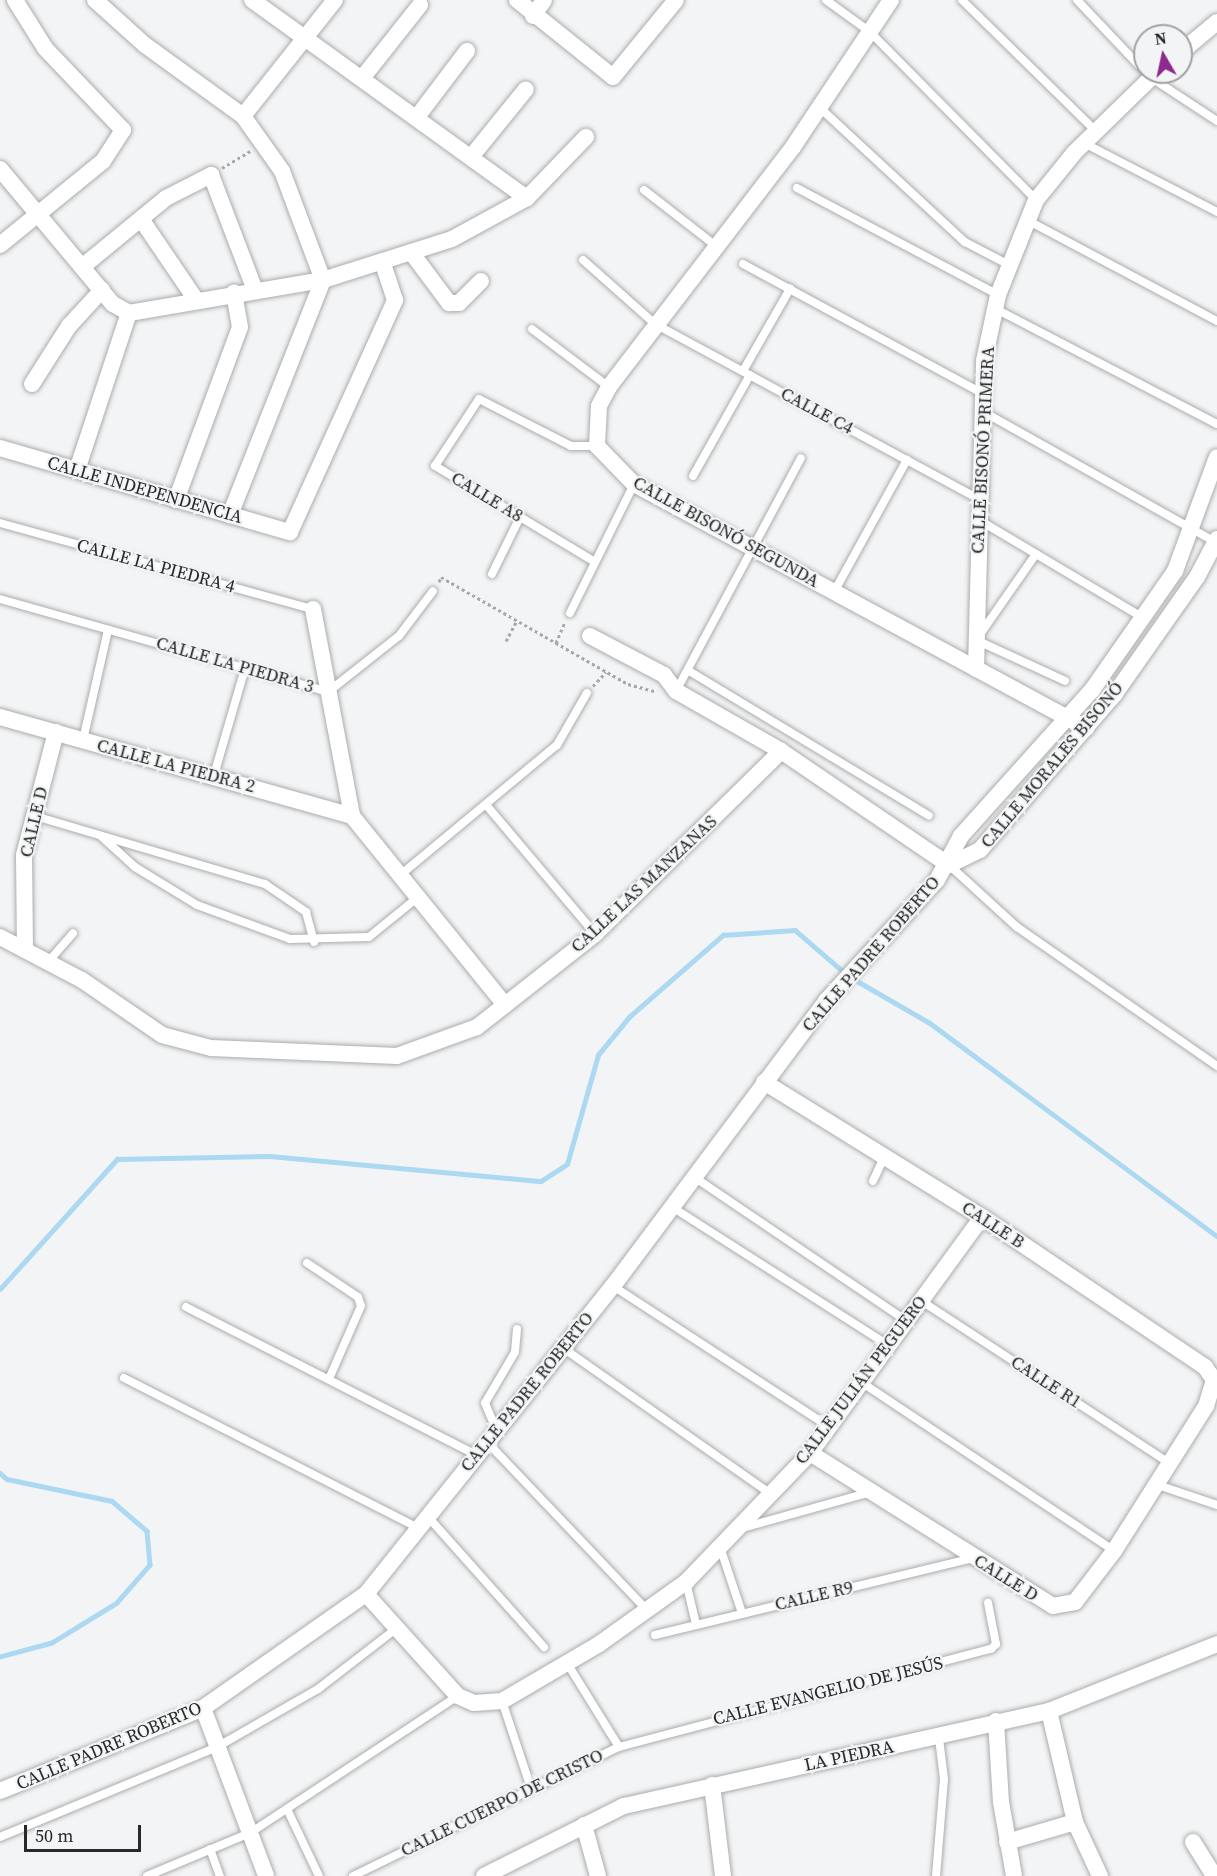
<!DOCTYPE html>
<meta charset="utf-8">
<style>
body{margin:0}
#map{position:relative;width:1217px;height:1876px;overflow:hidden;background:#f3f4f5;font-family:"Source Serif 4",serif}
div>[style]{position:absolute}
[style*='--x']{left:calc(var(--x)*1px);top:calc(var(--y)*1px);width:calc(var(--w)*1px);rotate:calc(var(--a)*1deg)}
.stream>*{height:4.5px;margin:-2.25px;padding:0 2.25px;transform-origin:2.25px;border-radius:2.25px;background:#acd8f2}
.path>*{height:3px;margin-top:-1.5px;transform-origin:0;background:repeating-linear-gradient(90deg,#a7a8a9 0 3px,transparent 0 6px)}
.roads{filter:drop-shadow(0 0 2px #abacad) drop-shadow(0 0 2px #abacad)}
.service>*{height:8px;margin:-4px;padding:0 4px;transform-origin:4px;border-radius:4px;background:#fff}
.minor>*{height:16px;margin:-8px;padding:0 8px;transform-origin:8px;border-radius:8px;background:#fff}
span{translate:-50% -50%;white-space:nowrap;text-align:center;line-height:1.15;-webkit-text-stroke:4.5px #f3f4f5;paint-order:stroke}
.street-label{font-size:18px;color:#282829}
.north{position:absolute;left:1133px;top:24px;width:60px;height:60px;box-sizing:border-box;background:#f3f4f5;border:2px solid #a2a2a3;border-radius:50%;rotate:351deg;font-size:16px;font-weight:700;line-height:24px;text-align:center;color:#282829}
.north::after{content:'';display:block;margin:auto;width:21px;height:27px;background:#8e2990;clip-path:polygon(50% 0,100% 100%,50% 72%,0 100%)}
.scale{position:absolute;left:24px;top:1825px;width:117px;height:27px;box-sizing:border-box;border:3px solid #282829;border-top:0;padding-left:8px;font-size:18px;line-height:21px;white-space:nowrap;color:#282829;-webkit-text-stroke:4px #f3f4f5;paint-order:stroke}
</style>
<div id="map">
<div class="stream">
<i style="--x:852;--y:978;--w:90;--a:30"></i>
<i style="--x:930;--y:1023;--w:357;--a:36.6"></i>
<i style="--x:0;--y:1289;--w:175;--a:-48"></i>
<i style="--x:117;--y:1159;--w:153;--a:-1.1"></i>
<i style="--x:270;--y:1156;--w:272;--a:5.3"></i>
<i style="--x:541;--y:1181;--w:31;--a:-33"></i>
<i style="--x:567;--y:1164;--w:113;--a:-74.1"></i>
<i style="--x:598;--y:1055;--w:49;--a:-50.8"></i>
<i style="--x:629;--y:1017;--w:125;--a:-41.1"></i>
<i style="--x:723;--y:935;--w:72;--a:-4"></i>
<i style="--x:795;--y:930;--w:66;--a:40.7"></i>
<i style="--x:0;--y:1473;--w:9;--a:41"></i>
<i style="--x:7;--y:1479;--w:107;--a:11.8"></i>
<i style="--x:112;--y:1501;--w:46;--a:40.6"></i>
<i style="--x:147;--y:1531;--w:34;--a:85"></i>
<i style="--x:150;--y:1565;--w:50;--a:131"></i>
<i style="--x:117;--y:1603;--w:76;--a:148.4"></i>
<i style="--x:52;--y:1643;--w:54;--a:164.9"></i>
</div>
<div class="path">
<i style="--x:222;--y:168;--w:33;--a:-31"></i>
<i style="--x:439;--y:582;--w:5;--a:-68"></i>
<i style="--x:441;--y:577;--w:215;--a:29.8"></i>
<i style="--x:628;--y:684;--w:30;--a:15"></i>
<i style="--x:506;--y:641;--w:24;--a:-62"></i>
<i style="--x:556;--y:643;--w:23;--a:-67"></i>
<i style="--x:593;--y:686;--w:19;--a:-47"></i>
</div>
<div class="roads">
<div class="service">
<i style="--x:826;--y:0;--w:54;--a:36"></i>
<i style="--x:870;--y:32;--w:236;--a:45.3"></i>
<i style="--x:962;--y:0;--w:187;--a:44.4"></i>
<i style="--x:1077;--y:0;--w:106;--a:46.5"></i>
<i style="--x:1150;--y:77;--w:80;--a:33.3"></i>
<i style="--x:819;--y:107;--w:199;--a:42.8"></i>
<i style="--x:965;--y:242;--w:47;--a:27.6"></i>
<i style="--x:1084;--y:143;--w:150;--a:27.4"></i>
<i style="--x:797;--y:188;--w:228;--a:28"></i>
<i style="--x:644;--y:190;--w:91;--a:37.9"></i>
<i style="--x:1027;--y:220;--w:215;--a:28"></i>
<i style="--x:583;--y:260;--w:96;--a:41.6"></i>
<i style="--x:655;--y:324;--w:368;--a:28.4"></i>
<i style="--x:743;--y:264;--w:273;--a:28.4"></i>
<i style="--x:994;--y:308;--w:251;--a:27.5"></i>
<i style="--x:532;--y:329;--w:96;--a:37"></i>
<i style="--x:743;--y:371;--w:95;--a:-60.2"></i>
<i style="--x:982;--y:411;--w:267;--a:29.3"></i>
<i style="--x:693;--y:476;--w:116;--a:-60.6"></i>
<i style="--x:979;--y:520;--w:190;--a:30.8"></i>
<i style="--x:0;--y:523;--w:325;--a:15.4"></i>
<i style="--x:1036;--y:554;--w:105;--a:124.9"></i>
<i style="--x:976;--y:640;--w:98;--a:24.7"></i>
<i style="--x:595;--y:562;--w:187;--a:-149"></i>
<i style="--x:435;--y:466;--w:80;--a:-56.7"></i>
<i style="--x:479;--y:399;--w:103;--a:27.1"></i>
<i style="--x:571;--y:446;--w:26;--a:0"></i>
<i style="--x:492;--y:574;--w:64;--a:-63.8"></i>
<i style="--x:834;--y:592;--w:151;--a:-61.1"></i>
<i style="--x:0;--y:599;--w:341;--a:15.8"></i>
<i style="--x:328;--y:692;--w:90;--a:-38.3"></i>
<i style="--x:399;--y:636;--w:56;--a:-52.9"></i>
<i style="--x:570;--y:613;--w:144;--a:-63.6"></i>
<i style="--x:689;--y:671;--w:280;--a:31.1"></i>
<i style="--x:676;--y:691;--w:264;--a:-61.8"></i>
<i style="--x:83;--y:740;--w:113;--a:-77.2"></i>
<i style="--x:214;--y:775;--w:111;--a:-73.8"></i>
<i style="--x:487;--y:806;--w:167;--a:49.8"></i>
<i style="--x:35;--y:816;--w:240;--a:16.5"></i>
<i style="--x:265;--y:884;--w:50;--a:34.3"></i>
<i style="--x:306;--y:912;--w:31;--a:75"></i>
<i style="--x:101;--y:836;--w:46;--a:42.4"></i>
<i style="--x:135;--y:867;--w:73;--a:31.5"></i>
<i style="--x:197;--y:905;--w:99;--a:20.1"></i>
<i style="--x:290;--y:939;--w:79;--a:-1.5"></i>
<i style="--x:369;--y:937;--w:62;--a:-39.1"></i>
<i style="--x:949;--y:865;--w:92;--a:42.4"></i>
<i style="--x:1017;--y:927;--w:244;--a:34.8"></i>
<i style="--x:399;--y:876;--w:205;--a:-39.7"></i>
<i style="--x:557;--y:745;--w:60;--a:-60"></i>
<i style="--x:48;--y:962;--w:38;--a:-49"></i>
<i style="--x:694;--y:1177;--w:255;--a:34.1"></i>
<i style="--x:873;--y:1181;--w:26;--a:-65"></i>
<i style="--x:672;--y:1207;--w:256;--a:32.6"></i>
<i style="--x:307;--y:1263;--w:61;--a:33.7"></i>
<i style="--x:358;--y:1297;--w:9;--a:72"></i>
<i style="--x:361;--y:1306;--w:80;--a:113.7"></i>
<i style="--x:613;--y:1286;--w:258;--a:33.1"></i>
<i style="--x:920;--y:1300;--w:300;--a:33.2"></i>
<i style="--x:186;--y:1307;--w:324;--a:27"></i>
<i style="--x:563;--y:1348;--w:254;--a:35.1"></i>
<i style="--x:124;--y:1378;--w:332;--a:27"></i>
<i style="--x:861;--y:1382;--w:304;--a:33.7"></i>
<i style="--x:496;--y:1429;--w:28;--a:-113"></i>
<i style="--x:485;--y:1403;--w:59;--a:-59.5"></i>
<i style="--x:515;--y:1352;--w:23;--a:-85"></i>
<i style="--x:486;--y:1441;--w:232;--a:46.4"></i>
<i style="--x:1158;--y:1485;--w:62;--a:18.7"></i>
<i style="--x:429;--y:1518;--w:173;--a:48.3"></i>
<i style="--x:742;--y:1528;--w:134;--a:-15.6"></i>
<i style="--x:721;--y:1550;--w:66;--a:71.6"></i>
<i style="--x:686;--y:1582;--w:43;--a:76.6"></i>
<i style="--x:655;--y:1635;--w:327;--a:-13.6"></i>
<i style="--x:567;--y:1663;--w:99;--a:58.2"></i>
<i style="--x:502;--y:1701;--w:92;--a:71.6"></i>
<i style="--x:287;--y:1809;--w:74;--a:64.5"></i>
<i style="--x:0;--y:1837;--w:235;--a:-22.5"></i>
<i style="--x:217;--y:1747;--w:116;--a:-29.9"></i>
<i style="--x:318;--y:1689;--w:100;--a:-37.7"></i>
<i style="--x:210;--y:1849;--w:29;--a:70"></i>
<i style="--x:147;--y:1876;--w:112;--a:-22.7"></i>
<i style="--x:250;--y:1833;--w:249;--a:-33.4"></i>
<i style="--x:353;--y:1876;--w:296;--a:-25.9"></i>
<i style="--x:619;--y:1747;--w:385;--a:-14.8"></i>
<i style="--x:991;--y:1649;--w:7;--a:-45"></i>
<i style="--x:996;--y:1644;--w:42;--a:-101"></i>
<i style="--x:936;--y:1876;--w:97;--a:-85.3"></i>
<i style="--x:944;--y:1779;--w:41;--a:-97"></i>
</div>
<div class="minor">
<i style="--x:95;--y:0;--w:67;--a:42"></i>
<i style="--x:145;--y:45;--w:121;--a:35.9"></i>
<i style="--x:243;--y:116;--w:67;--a:54.7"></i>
<i style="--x:282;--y:171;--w:116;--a:69.4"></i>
<i style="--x:323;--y:280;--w:253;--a:111.6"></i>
<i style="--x:252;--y:0;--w:339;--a:35.8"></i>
<i style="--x:517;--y:0;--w:123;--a:38.7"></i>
<i style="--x:613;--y:77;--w:99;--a:-50.7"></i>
<i style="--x:891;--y:0;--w:177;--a:123.7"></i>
<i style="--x:793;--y:147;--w:302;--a:127.5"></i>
<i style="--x:609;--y:387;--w:21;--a:118"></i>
<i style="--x:599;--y:406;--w:40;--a:92.9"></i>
<i style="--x:597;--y:446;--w:53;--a:45.8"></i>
<i style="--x:634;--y:484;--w:514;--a:28.36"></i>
<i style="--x:533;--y:16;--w:19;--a:-55"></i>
<i style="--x:1181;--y:52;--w:47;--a:-39.8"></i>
<i style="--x:363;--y:77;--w:92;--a:-51.6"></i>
<i style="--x:243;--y:116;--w:148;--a:-51.6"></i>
<i style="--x:417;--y:117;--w:83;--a:-52.9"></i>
<i style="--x:471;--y:157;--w:87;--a:-51"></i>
<i style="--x:0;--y:169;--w:176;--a:50.1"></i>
<i style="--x:113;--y:304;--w:18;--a:29"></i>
<i style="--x:129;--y:313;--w:197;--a:-9.7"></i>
<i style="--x:323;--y:280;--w:135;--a:-17.6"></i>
<i style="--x:452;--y:239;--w:85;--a:-28.7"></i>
<i style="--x:527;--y:198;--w:85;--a:-46"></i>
<i style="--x:141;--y:219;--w:98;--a:55.8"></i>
<i style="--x:0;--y:245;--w:133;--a:-39.2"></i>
<i style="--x:103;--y:161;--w:37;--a:-57"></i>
<i style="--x:123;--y:130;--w:113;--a:-133.6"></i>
<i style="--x:45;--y:48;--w:57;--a:-122"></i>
<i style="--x:411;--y:252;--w:64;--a:53.3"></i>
<i style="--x:449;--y:303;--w:10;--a:0"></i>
<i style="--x:459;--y:303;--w:31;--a:-45"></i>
<i style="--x:82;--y:267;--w:109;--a:-39.4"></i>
<i style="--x:166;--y:198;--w:51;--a:-27.1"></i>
<i style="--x:211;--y:175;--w:123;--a:69.1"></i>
<i style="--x:32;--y:384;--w:69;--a:-57.5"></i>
<i style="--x:69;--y:326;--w:49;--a:-47.5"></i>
<i style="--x:0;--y:448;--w:302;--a:16.2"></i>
<i style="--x:290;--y:532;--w:255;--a:-65.6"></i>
<i style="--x:395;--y:300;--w:41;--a:-108.4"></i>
<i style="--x:77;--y:470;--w:165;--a:-71.7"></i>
<i style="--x:176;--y:500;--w:184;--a:-69.7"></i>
<i style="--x:240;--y:327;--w:35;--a:-100"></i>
<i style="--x:313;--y:609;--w:211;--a:79.3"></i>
<i style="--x:352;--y:816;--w:243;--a:51"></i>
<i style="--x:590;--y:636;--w:84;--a:27.8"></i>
<i style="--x:664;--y:675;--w:20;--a:53"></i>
<i style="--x:676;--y:691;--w:121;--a:29.7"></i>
<i style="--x:781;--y:751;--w:203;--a:34.2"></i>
<i style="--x:976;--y:669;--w:308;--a:-88.5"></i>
<i style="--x:984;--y:361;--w:67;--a:-78"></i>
<i style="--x:998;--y:295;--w:102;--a:-68.2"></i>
<i style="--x:1036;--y:200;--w:60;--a:-51"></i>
<i style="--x:1074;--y:153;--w:116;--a:-44.3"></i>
<i style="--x:0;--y:717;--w:366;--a:15.7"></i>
<i style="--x:949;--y:865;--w:34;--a:-26"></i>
<i style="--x:980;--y:850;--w:205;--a:-49.2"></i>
<i style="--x:1114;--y:695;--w:144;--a:-54.9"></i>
<i style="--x:1197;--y:577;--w:43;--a:-62.2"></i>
<i style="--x:0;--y:937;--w:93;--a:27.7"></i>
<i style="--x:82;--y:980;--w:97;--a:34.5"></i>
<i style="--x:162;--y:1035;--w:51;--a:14.9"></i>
<i style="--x:211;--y:1048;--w:186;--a:2.5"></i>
<i style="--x:397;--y:1056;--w:85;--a:-19.9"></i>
<i style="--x:477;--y:1027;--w:150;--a:-38.2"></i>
<i style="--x:595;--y:934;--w:261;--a:-44.5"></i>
<i style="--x:25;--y:950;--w:95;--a:-90.6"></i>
<i style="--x:24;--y:855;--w:127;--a:-75.4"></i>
<i style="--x:764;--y:1082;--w:256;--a:31.8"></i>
<i style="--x:982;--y:1217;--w:269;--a:33.9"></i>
<i style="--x:1205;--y:1367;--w:16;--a:55"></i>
<i style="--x:1214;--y:1380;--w:27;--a:107"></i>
<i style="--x:1206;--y:1406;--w:172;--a:122.4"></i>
<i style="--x:1114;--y:1551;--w:64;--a:127.4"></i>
<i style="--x:1075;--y:1602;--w:22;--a:170"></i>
<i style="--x:1053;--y:1606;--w:287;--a:-147.8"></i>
<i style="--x:366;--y:1594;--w:137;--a:48"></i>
<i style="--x:458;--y:1696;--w:17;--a:24"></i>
<i style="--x:474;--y:1703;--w:28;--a:-4"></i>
<i style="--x:502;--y:1701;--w:113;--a:-30.4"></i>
<i style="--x:599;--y:1644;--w:107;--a:-35.5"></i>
<i style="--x:686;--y:1582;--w:179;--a:-46.1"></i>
<i style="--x:810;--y:1453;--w:292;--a:-53.9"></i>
<i style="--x:203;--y:1708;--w:179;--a:69.4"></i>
<i style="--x:1049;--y:1711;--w:114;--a:76.8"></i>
<i style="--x:1075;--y:1822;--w:60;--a:65.2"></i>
<i style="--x:996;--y:1721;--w:81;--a:86.5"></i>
<i style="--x:1001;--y:1802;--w:75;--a:80"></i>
<i style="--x:712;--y:1785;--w:92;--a:83.1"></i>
<i style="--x:0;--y:1791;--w:219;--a:-22.2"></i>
<i style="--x:203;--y:1708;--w:199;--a:-35"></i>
<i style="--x:366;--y:1594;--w:395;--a:-51.3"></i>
<i style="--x:613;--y:1286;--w:356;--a:-53.2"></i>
<i style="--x:826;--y:1001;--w:164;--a:-47.5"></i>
<i style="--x:937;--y:880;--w:50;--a:-61.4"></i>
<i style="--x:961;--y:836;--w:196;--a:-48.1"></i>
<i style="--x:1092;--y:690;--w:145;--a:-55.1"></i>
<i style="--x:1175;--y:571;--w:121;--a:-69.8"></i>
<i style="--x:584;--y:1825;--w:53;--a:74.6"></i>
<i style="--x:1007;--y:1842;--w:71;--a:-16.4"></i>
<i style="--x:1193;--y:1842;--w:40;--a:58"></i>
<i style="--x:484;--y:1876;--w:157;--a:-26.6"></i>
<i style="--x:624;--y:1806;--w:435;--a:-12.6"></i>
<i style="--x:1049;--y:1711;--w:181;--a:-21.7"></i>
</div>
</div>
<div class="street-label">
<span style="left:817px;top:411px;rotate:28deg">CALLE C4</span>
<span style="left:983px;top:450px;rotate:-87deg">CALLE BISONÓ PRIMERA</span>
<span style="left:145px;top:490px;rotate:16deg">CALLE INDEPENDENCIA</span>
<span style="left:487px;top:497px;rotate:31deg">CALLE A8</span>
<span style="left:726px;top:532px;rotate:29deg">CALLE BISONÓ SEGUNDA</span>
<span style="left:156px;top:566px;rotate:15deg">CALLE LA PIEDRA 4</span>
<span style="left:235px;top:665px;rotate:16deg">CALLE LA PIEDRA 3</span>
<span style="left:1052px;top:765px;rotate:-50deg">CALLE MORALES BISONÓ</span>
<span style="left:176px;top:766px;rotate:15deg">CALLE LA PIEDRA 2</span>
<span style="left:34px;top:822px;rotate:-77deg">CALLE D</span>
<span style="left:644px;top:884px;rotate:-43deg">CALLE LAS MANZANAS</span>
<span style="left:871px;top:954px;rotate:-49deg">CALLE PADRE ROBERTO</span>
<span style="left:993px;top:1225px;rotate:33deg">CALLE B</span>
<span style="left:861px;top:1380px;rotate:-53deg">CALLE JULIÁN PEGUERO</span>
<span style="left:1046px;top:1382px;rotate:33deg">CALLE R1</span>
<span style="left:527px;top:1392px;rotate:-51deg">CALLE PADRE ROBERTO</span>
<span style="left:1006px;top:1578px;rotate:32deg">CALLE D</span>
<span style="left:814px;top:1596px;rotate:-13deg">CALLE R9</span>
<span style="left:828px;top:1691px;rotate:-14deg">CALLE EVANGELIO DE JESÚS</span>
<span style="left:109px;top:1746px;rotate:-23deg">CALLE PADRE ROBERTO</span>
<span style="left:849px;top:1756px;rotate:-12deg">LA PIEDRA</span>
<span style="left:502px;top:1803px;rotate:-26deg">CALLE CUERPO DE CRISTO</span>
</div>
<div class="north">N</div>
<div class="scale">50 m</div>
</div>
